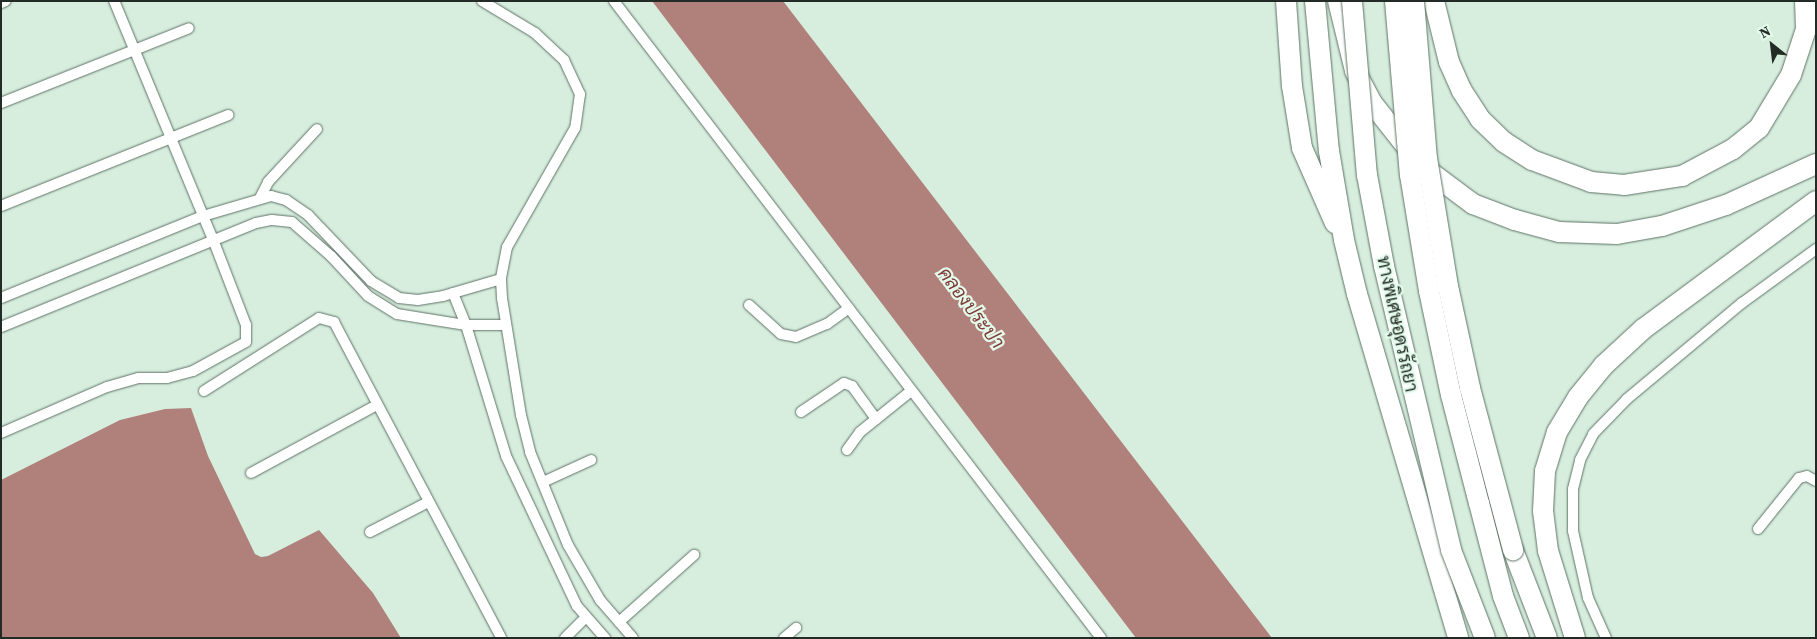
<!DOCTYPE html>
<meta charset="utf-8">
<style>
body{margin:0}
#map{position:relative;width:1817px;height:639px;overflow:hidden;background:#d7eedf;font-family:"Source Serif 4",Sarabun,serif}
div>[style]{position:absolute}
[style*='--x']{left:calc(var(--x)*1px);top:calc(var(--y)*1px);width:calc(var(--w)*1px);rotate:calc(var(--a)*1deg)}
.water>*{inset:0;background:#b0807b}
.roads{filter:drop-shadow(0 0 1px #5e7265) drop-shadow(0 0 1px #5e7265)}
.street>*{height:10px;margin:-5px;padding:0 5px;transform-origin:5px;border-radius:5px;background:#fff}
.highway>*{height:20px;margin:-10px;padding:0 10px;transform-origin:10px;border-radius:10px;background:#fff}
.bridges{filter:drop-shadow(0 0 1px #5e7265) drop-shadow(0 0 1px #5e7265)}
.highway-bridge>*{height:20px;margin:-10px;padding:0 10px;transform-origin:10px;border-radius:10px;background:#fff}
span{translate:-50% -50%;white-space:nowrap;text-align:center;line-height:1.15;-webkit-text-stroke:4.5px #e4fbec;paint-order:stroke}
.street-label{font-size:18px;color:#232b26}
.water-label{font-size:19px;color:#7d3c37;font-style:italic}
.frame{position:absolute;inset:0;border:2px solid #232b26;pointer-events:none}
.north{position:absolute;left:1747px;top:20px;width:50px;height:50px;-webkit-text-stroke:4px #e4fbec;paint-order:stroke;rotate:331deg;font-size:14px;font-weight:700;line-height:20px;text-align:center;color:#232b26}
.north::after{content:'';display:block;margin:auto;width:18px;height:22px;background:#232b26;clip-path:polygon(50% 0,100% 100%,50% 72%,0 100%)}
</style>
<div id="map">
<div class="water">
<i style="clip-path:polygon(652px 1px,783px 1px,1272px 638px,1136px 638px)"></i>
<i style="clip-path:polygon(191px 408px,208px 456px,255px 554px,261px 557px,268px 556px,319px 530px,373px 593px,401px 638px,1px 638px,1px 480px,120px 420px,165px 409px)"></i>
</div>
<div class="roads">
<div class="street">
<i style="--x:482;--y:1;--w:62;--a:31.1"></i>
<i style="--x:535;--y:33;--w:40;--a:43"></i>
<i style="--x:564;--y:60;--w:38;--a:65"></i>
<i style="--x:580;--y:94;--w:34;--a:98"></i>
<i style="--x:575;--y:128;--w:137;--a:119.7"></i>
<i style="--x:507;--y:247;--w:33;--a:101"></i>
<i style="--x:501;--y:279;--w:19;--a:87"></i>
<i style="--x:502;--y:298;--w:119;--a:80.8"></i>
<i style="--x:521;--y:415;--w:38;--a:76"></i>
<i style="--x:530;--y:452;--w:100;--a:67.8"></i>
<i style="--x:568;--y:545;--w:64;--a:59.8"></i>
<i style="--x:600;--y:600;--w:50;--a:49"></i>
<i style="--x:614;--y:1;--w:802;--a:52.6"></i>
<i style="--x:1;--y:3;--w:5;--a:-22"></i>
<i style="--x:1;--y:103;--w:202;--a:-21.7"></i>
<i style="--x:260;--y:198;--w:18;--a:-63"></i>
<i style="--x:268;--y:182;--w:72;--a:-47.2"></i>
<i style="--x:1;--y:206;--w:245;--a:-21.8"></i>
<i style="--x:453;--y:293;--w:35;--a:68"></i>
<i style="--x:466;--y:325;--w:137;--a:73"></i>
<i style="--x:506;--y:456;--w:166;--a:64.7"></i>
<i style="--x:577;--y:606;--w:43;--a:48.8"></i>
<i style="--x:1;--y:298;--w:218;--a:-22.1"></i>
<i style="--x:203;--y:216;--w:71;--a:-16.4"></i>
<i style="--x:271;--y:196;--w:16;--a:15"></i>
<i style="--x:286;--y:200;--w:27;--a:34"></i>
<i style="--x:308;--y:215;--w:91;--a:46.3"></i>
<i style="--x:371;--y:281;--w:33;--a:31"></i>
<i style="--x:399;--y:298;--w:19;--a:6"></i>
<i style="--x:418;--y:300;--w:25;--a:-9"></i>
<i style="--x:443;--y:296;--w:60;--a:-16.3"></i>
<i style="--x:749;--y:305;--w:43;--a:42.2"></i>
<i style="--x:781;--y:334;--w:15;--a:11"></i>
<i style="--x:796;--y:337;--w:34;--a:-23"></i>
<i style="--x:827;--y:324;--w:27;--a:-36"></i>
<i style="--x:1;--y:327;--w:275;--a:-22.2"></i>
<i style="--x:256;--y:223;--w:16;--a:-11"></i>
<i style="--x:272;--y:220;--w:20;--a:6"></i>
<i style="--x:292;--y:222;--w:52;--a:41.1"></i>
<i style="--x:331;--y:256;--w:54;--a:47.2"></i>
<i style="--x:368;--y:296;--w:34;--a:32"></i>
<i style="--x:397;--y:314;--w:70;--a:9.1"></i>
<i style="--x:466;--y:325;--w:40;--a:0"></i>
<i style="--x:204;--y:391;--w:136;--a:-32.4"></i>
<i style="--x:319;--y:318;--w:16;--a:15"></i>
<i style="--x:334;--y:322;--w:357;--a:62.1"></i>
<i style="--x:801;--y:412;--w:52;--a:-34"></i>
<i style="--x:844;--y:383;--w:9;--a:21"></i>
<i style="--x:852;--y:386;--w:41;--a:54"></i>
<i style="--x:1;--y:433;--w:116;--a:-23.5"></i>
<i style="--x:107;--y:387;--w:33;--a:-16"></i>
<i style="--x:139;--y:378;--w:28;--a:0"></i>
<i style="--x:167;--y:378;--w:27;--a:-15"></i>
<i style="--x:193;--y:371;--w:60;--a:-28.7"></i>
<i style="--x:246;--y:342;--w:17;--a:-90"></i>
<i style="--x:246;--y:325;--w:89;--a:-111.1"></i>
<i style="--x:214;--y:242;--w:261;--a:-112.5"></i>
<i style="--x:847;--y:450;--w:22;--a:-54"></i>
<i style="--x:860;--y:432;--w:65;--a:-38.8"></i>
<i style="--x:251;--y:473;--w:143;--a:-28.4"></i>
<i style="--x:543;--y:482;--w:53;--a:-24.6"></i>
<i style="--x:1758;--y:529;--w:65;--a:-51.2"></i>
<i style="--x:1799;--y:478;--w:8;--a:-14"></i>
<i style="--x:1807;--y:476;--w:10;--a:29"></i>
<i style="--x:370;--y:532;--w:65;--a:-27.3"></i>
<i style="--x:619;--y:622;--w:101;--a:-41.8"></i>
<i style="--x:565;--y:638;--w:28;--a:-45"></i>
<i style="--x:784;--y:638;--w:16;--a:-40"></i>
<i style="--x:1606;--y:638;--w:44;--a:-114.2"></i>
<i style="--x:1588;--y:598;--w:69;--a:-102.6"></i>
<i style="--x:1573;--y:531;--w:42;--a:-90"></i>
<i style="--x:1573;--y:489;--w:30;--a:-76"></i>
<i style="--x:1580;--y:460;--w:29;--a:-63"></i>
<i style="--x:1593;--y:434;--w:49;--a:-45.8"></i>
<i style="--x:1627;--y:399;--w:150;--a:-39.9"></i>
<i style="--x:1742;--y:303;--w:92;--a:-36.1"></i>
</div>
<div class="highway">
<i style="--x:1286;--y:1;--w:85;--a:86"></i>
<i style="--x:1292;--y:86;--w:63;--a:80.8"></i>
<i style="--x:1302;--y:148;--w:82;--a:66.3"></i>
<i style="--x:1315;--y:1;--w:151;--a:84.7"></i>
<i style="--x:1329;--y:151;--w:90;--a:80.4"></i>
<i style="--x:1344;--y:240;--w:56;--a:76.5"></i>
<i style="--x:1357;--y:294;--w:359;--a:73.6"></i>
<i style="--x:1338;--y:1;--w:72;--a:76.3"></i>
<i style="--x:1355;--y:71;--w:36;--a:62"></i>
<i style="--x:1372;--y:103;--w:80;--a:51.6"></i>
<i style="--x:1422;--y:166;--w:64;--a:36.7"></i>
<i style="--x:1473;--y:204;--w:45;--a:20.9"></i>
<i style="--x:1515;--y:220;--w:46;--a:15.3"></i>
<i style="--x:1559;--y:232;--w:58;--a:2"></i>
<i style="--x:1617;--y:234;--w:46;--a:-10.1"></i>
<i style="--x:1662;--y:226;--w:67;--a:-18.2"></i>
<i style="--x:1726;--y:205;--w:99;--a:-24.5"></i>
<i style="--x:1434;--y:1;--w:63;--a:76.2"></i>
<i style="--x:1449;--y:62;--w:32;--a:66"></i>
<i style="--x:1462;--y:91;--w:33;--a:57"></i>
<i style="--x:1480;--y:119;--w:33;--a:44"></i>
<i style="--x:1504;--y:142;--w:33;--a:33"></i>
<i style="--x:1532;--y:160;--w:63;--a:20.4"></i>
<i style="--x:1591;--y:182;--w:33;--a:5"></i>
<i style="--x:1624;--y:185;--w:59;--a:-8.8"></i>
<i style="--x:1682;--y:176;--w:58;--a:-27.9"></i>
<i style="--x:1733;--y:149;--w:33;--a:-39"></i>
<i style="--x:1759;--y:128;--w:62;--a:-58.9"></i>
<i style="--x:1791;--y:75;--w:48;--a:-71.9"></i>
<i style="--x:1806;--y:29;--w:28;--a:-92"></i>
<i style="--x:1513;--y:550;--w:94;--a:68.9"></i>
<i style="--x:1575;--y:638;--w:91;--a:-107.2"></i>
<i style="--x:1548;--y:551;--w:40;--a:-97.1"></i>
<i style="--x:1543;--y:511;--w:40;--a:-87.1"></i>
<i style="--x:1545;--y:471;--w:41;--a:-72.9"></i>
<i style="--x:1557;--y:432;--w:41;--a:-59"></i>
<i style="--x:1578;--y:397;--w:41;--a:-50.9"></i>
<i style="--x:1604;--y:365;--w:53;--a:-42.7"></i>
<i style="--x:1643;--y:329;--w:215;--a:-36.5"></i>
</div>
</div>
<div class="bridges">
<div class="highway-bridge">
<i style="--x:1352;--y:1;--w:175;--a:85.1"></i>
<i style="--x:1367;--y:175;--w:93;--a:79.4"></i>
<i style="--x:1384;--y:266;--w:292;--a:76.7"></i>
<i style="--x:1451;--y:550;--w:94;--a:68.9"></i>
<i style="--x:1395;--y:1;--w:175;--a:85.1"></i>
<i style="--x:1410;--y:175;--w:118;--a:80.7"></i>
<i style="--x:1429;--y:291;--w:106;--a:78.1"></i>
<i style="--x:1451;--y:395;--w:112;--a:75.5"></i>
<i style="--x:1479;--y:503;--w:96;--a:75.5"></i>
<i style="--x:1503;--y:596;--w:45;--a:69.1"></i>
<i style="--x:1414;--y:1;--w:158;--a:85.3"></i>
<i style="--x:1427;--y:158;--w:130;--a:80.7"></i>
<i style="--x:1448;--y:286;--w:104;--a:77.8"></i>
<i style="--x:1470;--y:388;--w:168;--a:75.1"></i>
</div>
</div>
<div class="street-label">
<span style="left:1397px;top:324px;rotate:78deg">ทางพิเศษอุดรรัถยา</span>
</div>
<div class="water-label">
<span style="left:971px;top:308px;rotate:53deg">คลองประปา</span>
</div>
<div class="frame"></div>
<div class="north">N</div>
</div>
